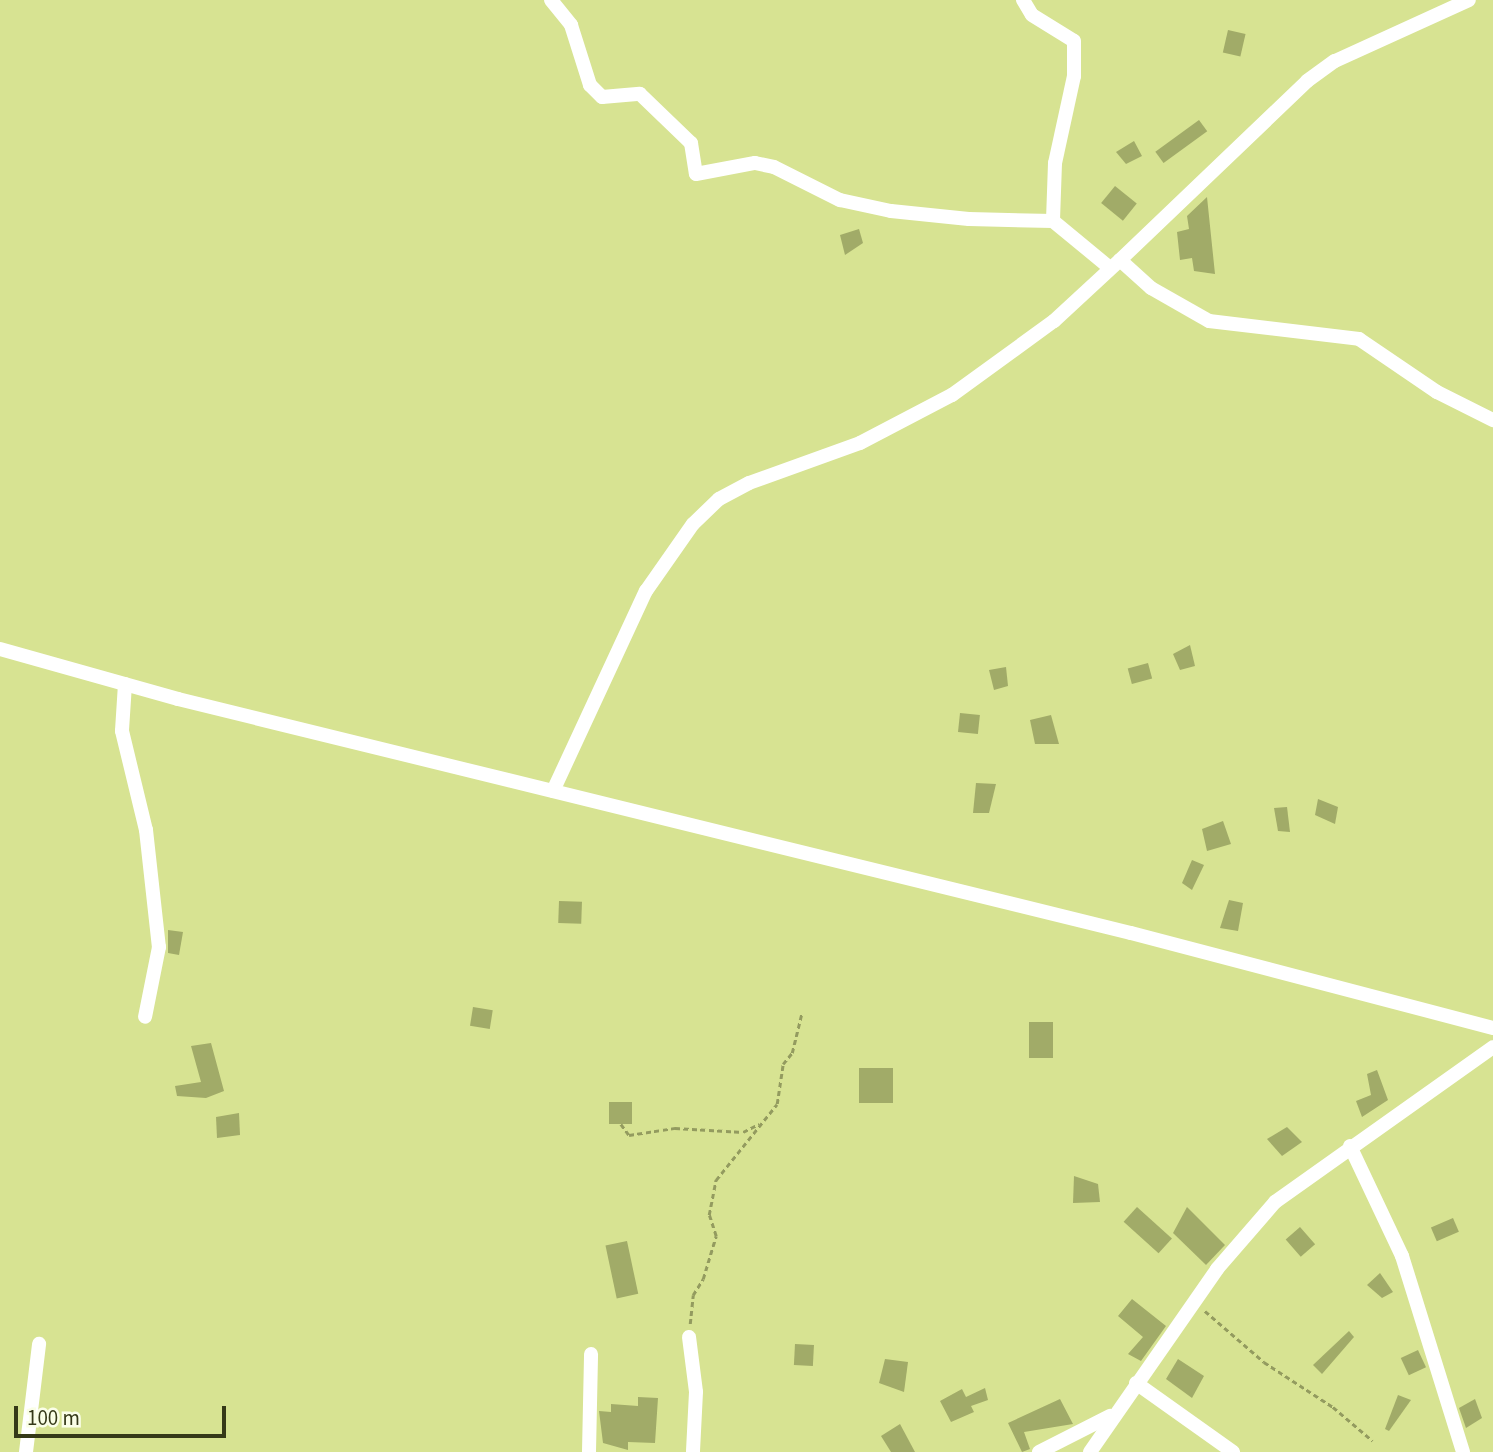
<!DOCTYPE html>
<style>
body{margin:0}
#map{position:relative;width:1493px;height:1452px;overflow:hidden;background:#d7e392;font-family:"Source Sans 3",sans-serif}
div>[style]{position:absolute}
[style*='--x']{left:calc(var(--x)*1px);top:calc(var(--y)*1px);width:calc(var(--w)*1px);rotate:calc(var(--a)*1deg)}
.building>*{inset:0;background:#a1ab68;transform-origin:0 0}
.path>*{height:2.5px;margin-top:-1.25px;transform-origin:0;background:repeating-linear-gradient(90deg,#939b5f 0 5px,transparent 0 8.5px)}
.street>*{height:14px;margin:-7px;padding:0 7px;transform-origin:7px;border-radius:7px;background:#fff}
span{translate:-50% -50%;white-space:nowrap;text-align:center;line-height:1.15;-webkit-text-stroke:5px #fafee7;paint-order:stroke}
.scale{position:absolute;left:14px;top:1406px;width:212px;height:32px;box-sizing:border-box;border:4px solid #353918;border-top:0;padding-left:9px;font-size:21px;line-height:24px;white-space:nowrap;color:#353918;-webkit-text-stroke:5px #fafee7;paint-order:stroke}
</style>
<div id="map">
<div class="building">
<i style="left:1228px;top:30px;width:18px;height:23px;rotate:13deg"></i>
<i style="left:1199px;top:120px;width:14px;height:54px;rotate:54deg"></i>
<i style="clip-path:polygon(1134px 141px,1142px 156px,1126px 164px,1116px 152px)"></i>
<i style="left:1115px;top:186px;width:28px;height:22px;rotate:39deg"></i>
<i style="clip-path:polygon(1207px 197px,1215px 274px,1194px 271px,1192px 258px,1180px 260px,1177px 232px,1189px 229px,1187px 216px)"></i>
<i style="clip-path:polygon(859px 229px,863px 243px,845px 255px,840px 235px)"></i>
<i style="clip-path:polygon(1190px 645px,1195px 666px,1180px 670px,1173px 654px)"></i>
<i style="left:1148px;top:663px;width:16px;height:21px;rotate:75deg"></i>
<i style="clip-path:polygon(1006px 667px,1008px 686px,994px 690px,989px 670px)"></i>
<i style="left:960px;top:713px;width:20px;height:19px;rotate:6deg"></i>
<i style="clip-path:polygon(1051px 715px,1059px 744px,1035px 744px,1030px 720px)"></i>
<i style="clip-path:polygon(976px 783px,996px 784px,989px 813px,973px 813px)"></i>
<i style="clip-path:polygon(1318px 799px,1338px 807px,1335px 824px,1315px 815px)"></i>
<i style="clip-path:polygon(1287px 807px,1290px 832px,1278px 831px,1274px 808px)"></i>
<i style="clip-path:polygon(1223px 821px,1231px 844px,1207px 851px,1202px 829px)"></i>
<i style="clip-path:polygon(1192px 860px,1204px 865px,1192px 890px,1182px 883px)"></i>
<i style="clip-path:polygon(1229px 900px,1243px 903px,1238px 931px,1220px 928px)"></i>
<i style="left:559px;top:901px;width:23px;height:22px;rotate:2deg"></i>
<i style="clip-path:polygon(168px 930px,183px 932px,179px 955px,168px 953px)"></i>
<i style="left:473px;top:1007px;width:20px;height:19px;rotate:9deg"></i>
<i style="left:1053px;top:1022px;width:36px;height:24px;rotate:90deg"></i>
<i style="clip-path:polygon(211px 1043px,224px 1091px,206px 1098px,177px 1096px,175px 1086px,201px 1082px,191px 1046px)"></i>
<i style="left:859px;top:1068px;width:34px;height:35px"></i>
<i style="clip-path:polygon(1377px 1070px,1388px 1100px,1362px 1117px,1356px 1101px,1371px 1095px,1367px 1074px)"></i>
<i style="left:609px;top:1102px;width:23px;height:22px"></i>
<i style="clip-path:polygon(239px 1113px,240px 1135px,217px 1138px,216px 1117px)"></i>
<i style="clip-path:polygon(1287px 1127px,1302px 1142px,1282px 1156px,1267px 1139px)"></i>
<i style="clip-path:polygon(1074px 1176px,1098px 1184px,1100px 1202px,1073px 1203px)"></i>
<i style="left:1137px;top:1207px;width:47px;height:20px;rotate:42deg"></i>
<i style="clip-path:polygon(1187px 1207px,1225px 1245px,1206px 1265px,1173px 1233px)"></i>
<i style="left:1453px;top:1218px;width:15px;height:24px;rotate:67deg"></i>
<i style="left:1300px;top:1227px;width:23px;height:19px;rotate:49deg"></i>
<i style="left:627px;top:1241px;width:54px;height:22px;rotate:78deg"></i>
<i style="clip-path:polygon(1380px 1273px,1393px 1292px,1382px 1298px,1367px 1285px)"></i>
<i style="clip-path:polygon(1132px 1299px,1166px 1326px,1141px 1361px,1128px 1354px,1143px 1337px,1118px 1316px)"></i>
<i style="clip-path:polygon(1349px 1331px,1354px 1337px,1322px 1374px,1313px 1365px)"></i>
<i style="left:795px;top:1344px;width:19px;height:21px;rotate:3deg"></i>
<i style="left:1418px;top:1350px;width:19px;height:19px;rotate:65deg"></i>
<i style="clip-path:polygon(885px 1359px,908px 1362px,904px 1392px,879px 1383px)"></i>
<i style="clip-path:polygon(1178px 1359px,1204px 1376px,1192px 1398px,1166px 1379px)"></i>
<i style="clip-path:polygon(985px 1388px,988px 1400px,971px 1406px,974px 1412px,951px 1422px,940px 1401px,962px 1389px,966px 1397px)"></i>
<i style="clip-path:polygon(1398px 1395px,1411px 1400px,1389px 1431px,1385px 1429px)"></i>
<i style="clip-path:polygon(638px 1397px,658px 1398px,655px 1443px,628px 1442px,628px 1450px,603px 1443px,599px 1411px,611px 1412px,611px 1404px,638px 1406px)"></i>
<i style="clip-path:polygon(1060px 1399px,1073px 1424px,1024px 1432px,1030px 1449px,1022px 1452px,1008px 1423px)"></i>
<i style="clip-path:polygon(1475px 1399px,1482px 1418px,1466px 1428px,1459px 1408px)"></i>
<i style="clip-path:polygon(900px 1424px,915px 1452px,891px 1452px,881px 1436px)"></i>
</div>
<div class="path">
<i style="--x:621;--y:1124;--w:14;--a:54"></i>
<i style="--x:629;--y:1135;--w:47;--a:-8.7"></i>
<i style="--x:675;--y:1128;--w:68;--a:3.4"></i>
<i style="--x:743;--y:1132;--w:18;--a:-27"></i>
<i style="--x:1205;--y:1311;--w:78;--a:40.8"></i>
<i style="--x:1264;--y:1362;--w:82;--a:33.1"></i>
<i style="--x:1333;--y:1407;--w:52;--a:40.4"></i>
<i style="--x:690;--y:1324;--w:29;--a:-84"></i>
<i style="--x:693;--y:1295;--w:19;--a:-58"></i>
<i style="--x:703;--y:1279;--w:45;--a:-73.2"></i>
<i style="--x:716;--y:1236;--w:22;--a:-108"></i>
<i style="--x:709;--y:1215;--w:36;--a:-79"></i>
<i style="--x:716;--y:1180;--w:97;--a:-51.2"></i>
<i style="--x:777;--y:1104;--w:40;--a:-81.5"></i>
<i style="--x:783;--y:1064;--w:14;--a:-51"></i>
<i style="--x:792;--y:1053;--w:42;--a:-76.3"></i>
</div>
<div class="street">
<i style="--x:551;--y:0;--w:32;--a:51"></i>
<i style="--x:571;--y:25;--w:63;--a:72.4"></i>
<i style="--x:590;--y:85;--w:17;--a:45"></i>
<i style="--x:602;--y:97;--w:38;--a:-5"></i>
<i style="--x:640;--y:94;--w:71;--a:43.9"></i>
<i style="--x:691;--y:143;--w:31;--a:81"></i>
<i style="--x:696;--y:174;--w:60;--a:-10.6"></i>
<i style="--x:755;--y:163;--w:19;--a:12"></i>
<i style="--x:774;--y:167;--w:74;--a:26.6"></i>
<i style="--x:840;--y:200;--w:52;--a:12.2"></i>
<i style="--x:891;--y:211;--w:78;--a:5.9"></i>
<i style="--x:969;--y:219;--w:84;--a:1.4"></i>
<i style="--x:1053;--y:221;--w:74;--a:39.5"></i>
<i style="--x:1023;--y:0;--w:17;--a:59"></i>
<i style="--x:1032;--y:15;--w:49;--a:31.8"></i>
<i style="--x:1074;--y:41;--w:35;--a:90"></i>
<i style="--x:1074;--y:76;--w:89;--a:102.3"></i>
<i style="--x:1055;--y:163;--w:58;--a:92"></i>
<i style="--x:1120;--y:260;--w:259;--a:-43.7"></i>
<i style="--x:1307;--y:81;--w:34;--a:-36"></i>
<i style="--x:1335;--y:61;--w:147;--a:-24.5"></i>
<i style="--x:0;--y:649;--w:185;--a:15.7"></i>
<i style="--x:178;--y:699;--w:981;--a:13.8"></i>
<i style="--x:1131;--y:933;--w:374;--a:14.7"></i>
<i style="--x:125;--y:684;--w:47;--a:93.7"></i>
<i style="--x:122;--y:731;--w:102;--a:76.4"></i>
<i style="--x:146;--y:830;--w:118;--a:83.7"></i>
<i style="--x:159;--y:947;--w:71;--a:101.3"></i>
<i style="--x:553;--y:791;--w:221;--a:-65.1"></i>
<i style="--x:646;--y:591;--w:82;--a:-55"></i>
<i style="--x:693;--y:524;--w:36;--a:-44"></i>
<i style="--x:719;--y:499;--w:34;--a:-28"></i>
<i style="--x:749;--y:483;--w:118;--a:-19.8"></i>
<i style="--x:860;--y:443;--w:104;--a:-27.6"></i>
<i style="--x:952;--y:395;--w:126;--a:-36"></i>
<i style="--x:1054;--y:321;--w:90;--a:-42.7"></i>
<i style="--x:1120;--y:260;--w:42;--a:42.1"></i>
<i style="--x:1151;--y:288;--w:67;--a:29.6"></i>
<i style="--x:1209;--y:321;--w:151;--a:6.8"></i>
<i style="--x:1359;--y:339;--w:94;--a:34.2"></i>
<i style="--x:1437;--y:392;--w:63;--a:26.6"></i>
<i style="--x:1350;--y:1146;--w:122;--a:64.7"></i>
<i style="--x:1402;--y:1256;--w:205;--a:72.7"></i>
<i style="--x:689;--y:1337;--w:55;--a:82.7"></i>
<i style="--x:696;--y:1392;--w:60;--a:92.9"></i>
<i style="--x:1136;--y:1383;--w:119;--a:35.4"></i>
<i style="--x:26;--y:1452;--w:109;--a:-83.1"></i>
<i style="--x:589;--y:1452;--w:98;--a:-88.8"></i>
<i style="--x:1039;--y:1452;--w:80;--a:-26.9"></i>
<i style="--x:1090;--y:1452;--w:223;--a:-55.2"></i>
<i style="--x:1217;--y:1269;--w:89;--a:-49.1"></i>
<i style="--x:1275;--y:1202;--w:267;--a:-35.4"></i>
</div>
<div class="scale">100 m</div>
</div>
